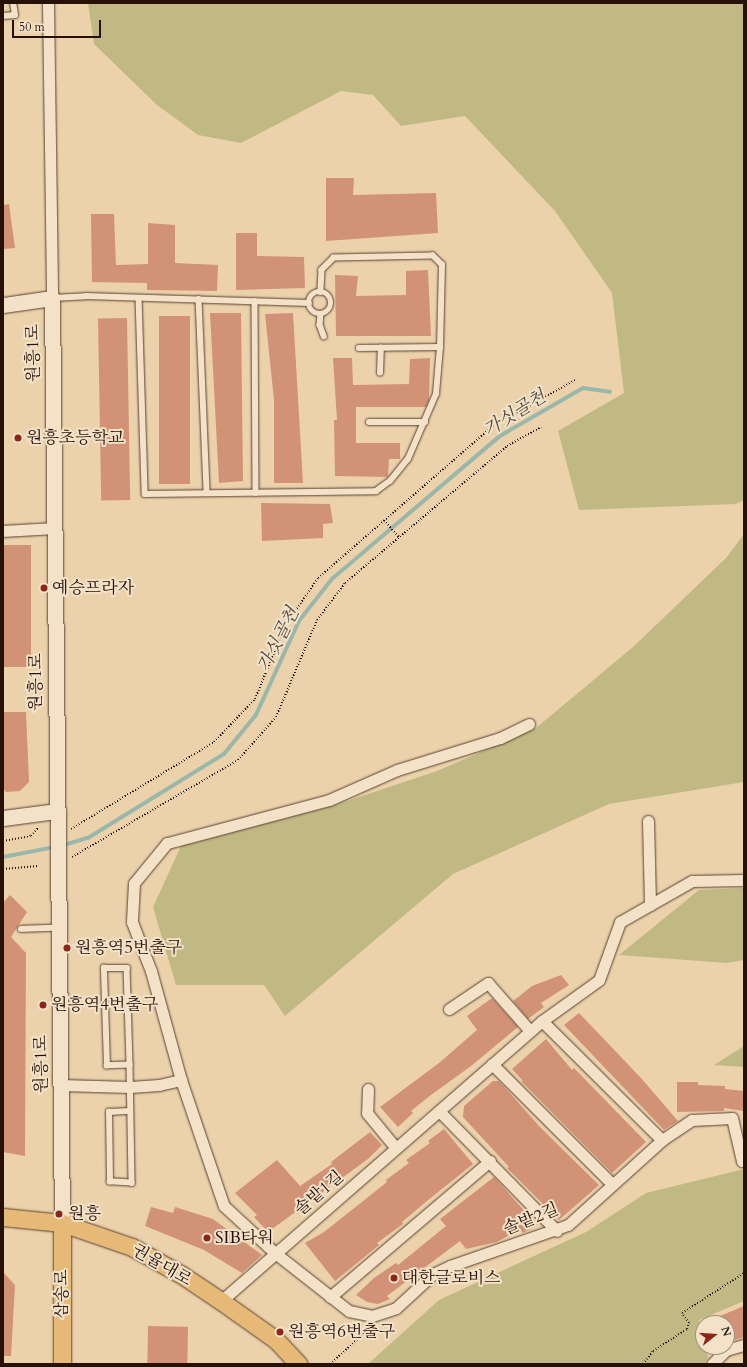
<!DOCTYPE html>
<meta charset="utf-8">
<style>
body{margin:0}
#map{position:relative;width:747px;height:1367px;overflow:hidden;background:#ecd2ab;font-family:Cardo,"Noto Serif KR",serif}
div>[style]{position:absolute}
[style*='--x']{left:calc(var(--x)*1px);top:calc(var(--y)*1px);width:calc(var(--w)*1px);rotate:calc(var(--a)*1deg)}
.green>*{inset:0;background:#c0b983}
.stream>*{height:3.5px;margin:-1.75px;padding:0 1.75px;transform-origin:1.75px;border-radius:1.75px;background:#99b7ab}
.building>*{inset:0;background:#d29276;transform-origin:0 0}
.path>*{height:2px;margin-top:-1px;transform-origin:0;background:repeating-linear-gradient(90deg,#271008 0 1px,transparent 0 3px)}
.roads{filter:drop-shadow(0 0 1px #584031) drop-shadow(0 0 1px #584031)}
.lane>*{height:5.5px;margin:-2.75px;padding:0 2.75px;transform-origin:2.75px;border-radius:2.75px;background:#f3e2c8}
.lane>.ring{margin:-2.75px;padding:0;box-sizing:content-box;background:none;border:5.5px solid #f3e2c8;border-radius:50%}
.street>*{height:11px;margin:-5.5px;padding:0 5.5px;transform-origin:5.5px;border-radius:5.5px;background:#f3e2c8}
.secondary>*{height:15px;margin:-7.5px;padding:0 7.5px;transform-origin:7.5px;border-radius:7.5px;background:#f3e2c8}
.primary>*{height:17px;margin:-8.5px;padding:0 8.5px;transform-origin:8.5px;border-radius:8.5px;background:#e6b976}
.dots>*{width:11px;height:11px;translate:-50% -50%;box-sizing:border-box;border:2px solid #f3e2c8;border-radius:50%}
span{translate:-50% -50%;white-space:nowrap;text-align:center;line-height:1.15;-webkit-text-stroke:4px #f3e2c8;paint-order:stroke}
.street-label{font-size:17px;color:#271008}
.poi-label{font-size:17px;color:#271008}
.left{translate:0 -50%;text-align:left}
.water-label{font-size:18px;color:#4f4a41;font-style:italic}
.frame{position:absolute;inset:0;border:4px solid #271008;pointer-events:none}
.north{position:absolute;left:695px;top:1315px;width:40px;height:40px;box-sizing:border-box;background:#f3e2c8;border:1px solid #a18e7b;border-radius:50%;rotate:73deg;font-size:11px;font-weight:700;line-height:16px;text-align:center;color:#271008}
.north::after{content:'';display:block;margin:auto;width:14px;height:18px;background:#8f2418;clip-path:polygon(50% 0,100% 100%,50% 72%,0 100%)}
.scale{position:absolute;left:12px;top:20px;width:89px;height:18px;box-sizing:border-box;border:2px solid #271008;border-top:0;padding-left:5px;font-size:12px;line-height:14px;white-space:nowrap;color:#271008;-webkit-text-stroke:3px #f3e2c8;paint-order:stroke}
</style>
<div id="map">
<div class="green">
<i style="clip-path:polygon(88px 3px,744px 3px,744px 500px,736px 504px,579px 510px,558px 431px,624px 393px,612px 293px,555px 211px,465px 116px,401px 126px,373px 95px,341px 91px,241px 143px,198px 135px,157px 105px,94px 44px)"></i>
<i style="clip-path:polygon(744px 534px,744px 782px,609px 804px,453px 874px,285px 1016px,264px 985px,176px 985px,153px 907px,181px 846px,332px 806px,437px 771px,536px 728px,633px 647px,726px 558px)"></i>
<i style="clip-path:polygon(744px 888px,744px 960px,727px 963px,619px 955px,699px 890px)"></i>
<i style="clip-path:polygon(744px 1046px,744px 1067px,714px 1065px)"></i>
<i style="clip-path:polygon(744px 1169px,744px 1301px,699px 1320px,703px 1347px,706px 1347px,708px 1357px,704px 1364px,368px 1364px,439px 1300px,586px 1232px,646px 1193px)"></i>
</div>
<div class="stream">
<i style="--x:61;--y:846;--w:28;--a:-17"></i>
<i style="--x:88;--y:838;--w:160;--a:-31.7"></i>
<i style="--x:224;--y:754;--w:50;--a:-50.6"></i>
<i style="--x:256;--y:715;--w:103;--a:-65.4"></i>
<i style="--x:299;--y:621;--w:53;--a:-51.8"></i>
<i style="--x:332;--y:579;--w:221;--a:-40.4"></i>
<i style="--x:500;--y:436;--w:96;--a:-30"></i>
<i style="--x:583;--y:388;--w:27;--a:8"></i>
<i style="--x:3;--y:857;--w:53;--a:-10.9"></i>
</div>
<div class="building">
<i style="clip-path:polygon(326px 178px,354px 178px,353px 195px,436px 193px,438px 233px,326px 241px)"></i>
<i style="clip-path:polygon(9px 204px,15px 248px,3px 249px,3px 205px)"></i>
<i style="clip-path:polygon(91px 214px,114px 214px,116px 265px,148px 264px,148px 223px,175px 225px,175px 263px,218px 265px,217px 291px,147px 290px,147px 283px,92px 282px)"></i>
<i style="clip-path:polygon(236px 233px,257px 233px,257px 256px,304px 257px,305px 288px,236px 290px)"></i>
<i style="clip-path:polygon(428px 270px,431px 336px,336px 336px,335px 275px,358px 276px,356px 296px,406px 295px,406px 271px)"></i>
<i style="clip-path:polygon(210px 313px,241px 313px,243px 481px,219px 483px)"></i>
<i style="clip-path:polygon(293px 313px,303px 483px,274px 483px,274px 400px,265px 314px)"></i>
<i style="left:159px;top:316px;width:31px;height:168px"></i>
<i style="left:127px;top:318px;width:182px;height:29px;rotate:89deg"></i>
<i style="clip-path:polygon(333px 358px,352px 358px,353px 385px,409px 384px,410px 359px,430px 358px,429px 401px,426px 407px,356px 407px,356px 443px,400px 443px,400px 459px,389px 459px,388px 477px,335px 476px,334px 420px,337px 420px)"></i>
<i style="clip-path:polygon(261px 503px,330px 504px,333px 523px,323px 524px,323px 538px,262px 541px)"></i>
<i style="left:3px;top:545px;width:28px;height:122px"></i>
<i style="clip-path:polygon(3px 712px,26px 712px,29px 782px,20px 791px,6px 792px,3px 788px)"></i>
<i style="clip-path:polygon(10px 895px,27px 912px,11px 937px,26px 953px,25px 1156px,3px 1152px,3px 903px)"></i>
<i style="clip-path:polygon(561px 975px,569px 985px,541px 1003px,544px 1007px,528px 1019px,513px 1001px,532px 986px)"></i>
<i style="clip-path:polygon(492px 998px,518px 1027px,471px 1066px,431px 1095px,411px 1111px,413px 1113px,398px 1127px,380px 1107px,439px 1063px,477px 1030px,467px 1016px)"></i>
<i style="clip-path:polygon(579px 1013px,641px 1078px,678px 1121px,664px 1130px,564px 1025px)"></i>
<i style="clip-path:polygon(546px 1039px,572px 1070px,574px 1068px,646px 1142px,612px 1173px,521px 1081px,523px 1081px,512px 1069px)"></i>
<i style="clip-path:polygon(493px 1081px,499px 1081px,540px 1127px,599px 1185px,559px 1220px,507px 1168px,509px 1167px,463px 1117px,464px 1106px)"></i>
<i style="clip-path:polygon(677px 1082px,698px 1082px,698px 1085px,725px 1086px,725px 1089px,744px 1091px,744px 1111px,724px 1108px,724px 1111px,677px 1112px)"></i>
<i style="clip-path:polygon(444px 1129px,473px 1164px,427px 1201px,402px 1222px,403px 1224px,377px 1243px,379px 1245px,335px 1281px,305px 1243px,324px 1232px,387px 1182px,386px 1180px,409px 1163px,406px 1160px,430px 1143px,428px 1141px)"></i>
<i style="clip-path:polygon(370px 1132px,382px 1145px,368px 1159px,268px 1232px,254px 1217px,257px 1215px,235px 1193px,277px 1160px,300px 1186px,332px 1164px,331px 1162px)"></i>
<i style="clip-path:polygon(494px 1177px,537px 1225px,523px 1233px,520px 1229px,497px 1242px,466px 1249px,460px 1241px,387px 1296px,390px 1299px,378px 1304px,367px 1302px,356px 1295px,374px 1278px,396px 1263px,398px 1265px,446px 1226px,440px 1219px)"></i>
<i style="clip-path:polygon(151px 1207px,173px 1213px,175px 1207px,213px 1219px,262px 1255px,242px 1273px,204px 1250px,145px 1226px)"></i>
<i style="clip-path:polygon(3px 1272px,15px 1285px,11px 1356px,3px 1356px)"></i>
<i style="clip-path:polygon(744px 1306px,744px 1337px,727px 1342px,727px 1323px,703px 1323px)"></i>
<i style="left:148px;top:1326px;width:40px;height:38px;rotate:1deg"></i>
</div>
<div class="path">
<i style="--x:384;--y:520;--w:23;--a:49"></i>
<i style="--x:71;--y:829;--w:167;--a:-31.3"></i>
<i style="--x:214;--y:742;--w:59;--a:-46.4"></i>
<i style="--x:255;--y:699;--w:79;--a:-67.7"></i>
<i style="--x:285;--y:626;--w:58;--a:-55.5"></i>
<i style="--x:318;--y:578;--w:232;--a:-41"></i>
<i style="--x:493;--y:426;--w:94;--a:-29.3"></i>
<i style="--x:3;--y:841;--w:28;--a:-10"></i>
<i style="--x:31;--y:836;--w:11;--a:-49"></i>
<i style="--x:72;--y:857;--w:192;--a:-30.3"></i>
<i style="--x:238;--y:760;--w:57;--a:-48.5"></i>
<i style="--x:276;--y:717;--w:105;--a:-67.1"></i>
<i style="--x:317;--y:620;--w:46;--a:-52.9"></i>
<i style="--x:345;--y:583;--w:212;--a:-40.2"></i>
<i style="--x:507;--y:446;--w:39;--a:-29"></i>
<i style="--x:3;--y:869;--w:35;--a:-5"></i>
<i style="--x:330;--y:1364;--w:54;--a:-42"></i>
<i style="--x:643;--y:1364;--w:16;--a:-52"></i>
<i style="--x:653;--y:1351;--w:40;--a:-32.9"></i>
<i style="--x:687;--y:1329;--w:6;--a:-72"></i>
<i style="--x:689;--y:1323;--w:12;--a:-125"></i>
<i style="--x:682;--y:1313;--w:74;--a:-32.8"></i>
</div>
<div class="roads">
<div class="lane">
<i style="--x:3;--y:16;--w:12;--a:-5"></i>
<i style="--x:15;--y:15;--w:12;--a:-99"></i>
<i class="ring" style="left:309px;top:292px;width:16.5px;height:16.5px"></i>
<i style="--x:52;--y:298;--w:34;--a:-3"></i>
<i style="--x:86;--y:296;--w:223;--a:1.8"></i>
<i style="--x:139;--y:298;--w:196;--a:88.2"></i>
<i style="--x:145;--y:494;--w:231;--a:-0.7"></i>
<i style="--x:376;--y:491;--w:17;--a:-36"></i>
<i style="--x:390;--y:481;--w:28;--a:-51"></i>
<i style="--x:408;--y:459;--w:71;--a:-66.7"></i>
<i style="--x:436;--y:394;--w:47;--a:-85.1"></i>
<i style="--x:440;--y:347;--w:82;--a:-88.6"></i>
<i style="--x:442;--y:265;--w:13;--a:-135"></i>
<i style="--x:433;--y:256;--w:99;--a:178.8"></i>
<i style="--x:334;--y:258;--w:17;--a:135"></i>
<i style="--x:322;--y:270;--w:22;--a:93"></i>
<i style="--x:199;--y:299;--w:194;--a:87.6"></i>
<i style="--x:255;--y:301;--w:192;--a:89.7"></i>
<i style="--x:321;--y:314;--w:11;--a:95"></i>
<i style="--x:320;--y:325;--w:12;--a:70"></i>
<i style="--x:359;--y:348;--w:81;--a:-0.7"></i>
<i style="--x:380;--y:373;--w:25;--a:-88"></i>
<i style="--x:369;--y:422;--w:56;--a:0"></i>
<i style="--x:21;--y:929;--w:37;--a:-2"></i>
<i style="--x:130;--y:1065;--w:23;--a:178"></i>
<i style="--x:107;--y:1066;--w:98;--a:-91.8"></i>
<i style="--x:104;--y:968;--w:23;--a:0"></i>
<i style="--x:127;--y:968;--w:97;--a:88.2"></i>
<i style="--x:130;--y:1065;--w:118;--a:89"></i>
<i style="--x:132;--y:1183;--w:22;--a:-177"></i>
<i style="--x:110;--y:1182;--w:70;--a:-90.8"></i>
<i style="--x:109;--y:1112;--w:21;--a:-3"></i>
</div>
<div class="street">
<i style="--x:48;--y:3;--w:295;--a:89.2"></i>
<i style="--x:3;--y:531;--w:51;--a:-3.4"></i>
<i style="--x:529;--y:724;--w:32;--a:154"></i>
<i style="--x:500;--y:738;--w:108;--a:162.7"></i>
<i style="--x:397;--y:770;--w:74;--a:156.2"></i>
<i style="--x:329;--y:800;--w:168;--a:165.1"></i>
<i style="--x:167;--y:843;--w:52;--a:129.5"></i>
<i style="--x:134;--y:883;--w:39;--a:93"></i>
<i style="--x:132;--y:922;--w:53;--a:68.8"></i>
<i style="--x:151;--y:971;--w:113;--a:74.6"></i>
<i style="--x:181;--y:1080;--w:133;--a:71.2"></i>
<i style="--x:224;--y:1206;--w:69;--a:42.7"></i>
<i style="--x:275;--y:1253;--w:94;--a:38.1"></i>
<i style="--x:349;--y:1311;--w:24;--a:12"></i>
<i style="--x:372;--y:1316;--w:25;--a:-18"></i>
<i style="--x:396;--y:1308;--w:50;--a:-42.6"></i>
<i style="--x:433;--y:1274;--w:19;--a:-25"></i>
<i style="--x:450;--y:1266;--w:125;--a:-19.2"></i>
<i style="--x:568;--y:1225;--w:127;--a:-42.1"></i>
<i style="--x:662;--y:1140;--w:36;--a:-34"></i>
<i style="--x:692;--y:1120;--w:40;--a:-2.9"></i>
<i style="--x:732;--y:1118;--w:44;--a:76.9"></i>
<i style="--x:742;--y:1161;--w:2;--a:-27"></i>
<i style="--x:648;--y:821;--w:84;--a:88.6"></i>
<i style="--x:449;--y:1009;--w:47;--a:-33.7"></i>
<i style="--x:488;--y:983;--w:64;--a:48.8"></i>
<i style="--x:542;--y:1021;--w:169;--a:44.8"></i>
<i style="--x:492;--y:1064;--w:170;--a:45"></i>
<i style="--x:60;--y:1085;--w:70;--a:1.6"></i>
<i style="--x:130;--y:1087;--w:29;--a:-4"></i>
<i style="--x:159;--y:1085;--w:23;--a:-13"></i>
<i style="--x:368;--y:1089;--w:24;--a:92"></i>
<i style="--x:367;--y:1113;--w:45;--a:50.4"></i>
<i style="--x:439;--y:1111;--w:168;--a:45.5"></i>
<i style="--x:330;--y:1297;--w:210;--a:-40.4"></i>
<i style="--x:221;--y:1301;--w:426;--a:-41.1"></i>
<i style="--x:542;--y:1021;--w:70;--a:-35.7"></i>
<i style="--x:599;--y:980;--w:62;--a:-70.1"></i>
<i style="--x:620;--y:922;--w:83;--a:-29.7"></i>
<i style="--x:692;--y:881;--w:52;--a:-1.1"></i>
<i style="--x:712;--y:1364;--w:20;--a:-45"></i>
<i style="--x:726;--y:1350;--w:19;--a:-16"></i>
</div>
<div class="secondary">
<i style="--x:3;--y:305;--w:49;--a:-8.1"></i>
<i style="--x:52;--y:298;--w:925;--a:89.38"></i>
<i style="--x:3;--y:818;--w:53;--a:-7.5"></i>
</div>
<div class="primary">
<i style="--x:3;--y:1217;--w:59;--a:5.8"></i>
<i style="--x:62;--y:1223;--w:74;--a:18.9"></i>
<i style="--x:132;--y:1247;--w:57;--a:29.2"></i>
<i style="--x:182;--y:1275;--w:47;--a:33.7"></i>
<i style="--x:221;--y:1301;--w:67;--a:35.3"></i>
<i style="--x:276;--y:1340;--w:33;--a:47"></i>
<i style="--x:62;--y:1223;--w:141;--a:90"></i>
</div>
</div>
<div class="dots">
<i style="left:18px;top:438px;background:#8f2418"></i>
<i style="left:44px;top:588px;background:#8f2418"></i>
<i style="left:67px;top:948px;background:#8f2418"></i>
<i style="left:43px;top:1005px;background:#8f2418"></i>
<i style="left:59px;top:1214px;background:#8f2418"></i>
<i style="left:207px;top:1238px;background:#8f2418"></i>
<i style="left:394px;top:1278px;background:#8f2418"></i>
<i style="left:280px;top:1332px;background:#8f2418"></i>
</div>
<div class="street-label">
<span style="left:33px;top:353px;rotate:-91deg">원흥1로</span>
<span style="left:36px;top:682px;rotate:-90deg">원흥1로</span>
<span style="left:41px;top:1064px;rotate:-91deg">원흥1로</span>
<span style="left:319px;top:1193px;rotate:-41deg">솔밭1길</span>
<span style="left:531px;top:1219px;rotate:-22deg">솔밭2길</span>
<span style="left:162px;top:1265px;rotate:30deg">권율대로</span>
<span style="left:62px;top:1294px;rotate:-90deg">삼송로</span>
</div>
<div class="poi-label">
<span class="left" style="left:26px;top:438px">원흥초등학교</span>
<span class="left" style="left:52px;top:588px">예승프라자</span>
<span class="left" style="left:75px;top:948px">원흥역5번출구</span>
<span class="left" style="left:51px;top:1005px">원흥역4번출구</span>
<span class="left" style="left:68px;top:1214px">원흥</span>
<span class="left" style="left:215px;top:1238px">SIB타워</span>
<span class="left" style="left:402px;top:1278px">대한글로비스</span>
<span class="left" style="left:288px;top:1332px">원흥역6번출구</span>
</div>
<div class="water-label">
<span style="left:515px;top:414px;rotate:-32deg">가싯골천</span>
<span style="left:279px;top:640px;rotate:-63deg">가싯골천</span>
</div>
<div class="frame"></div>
<div class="north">N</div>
<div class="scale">50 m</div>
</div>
